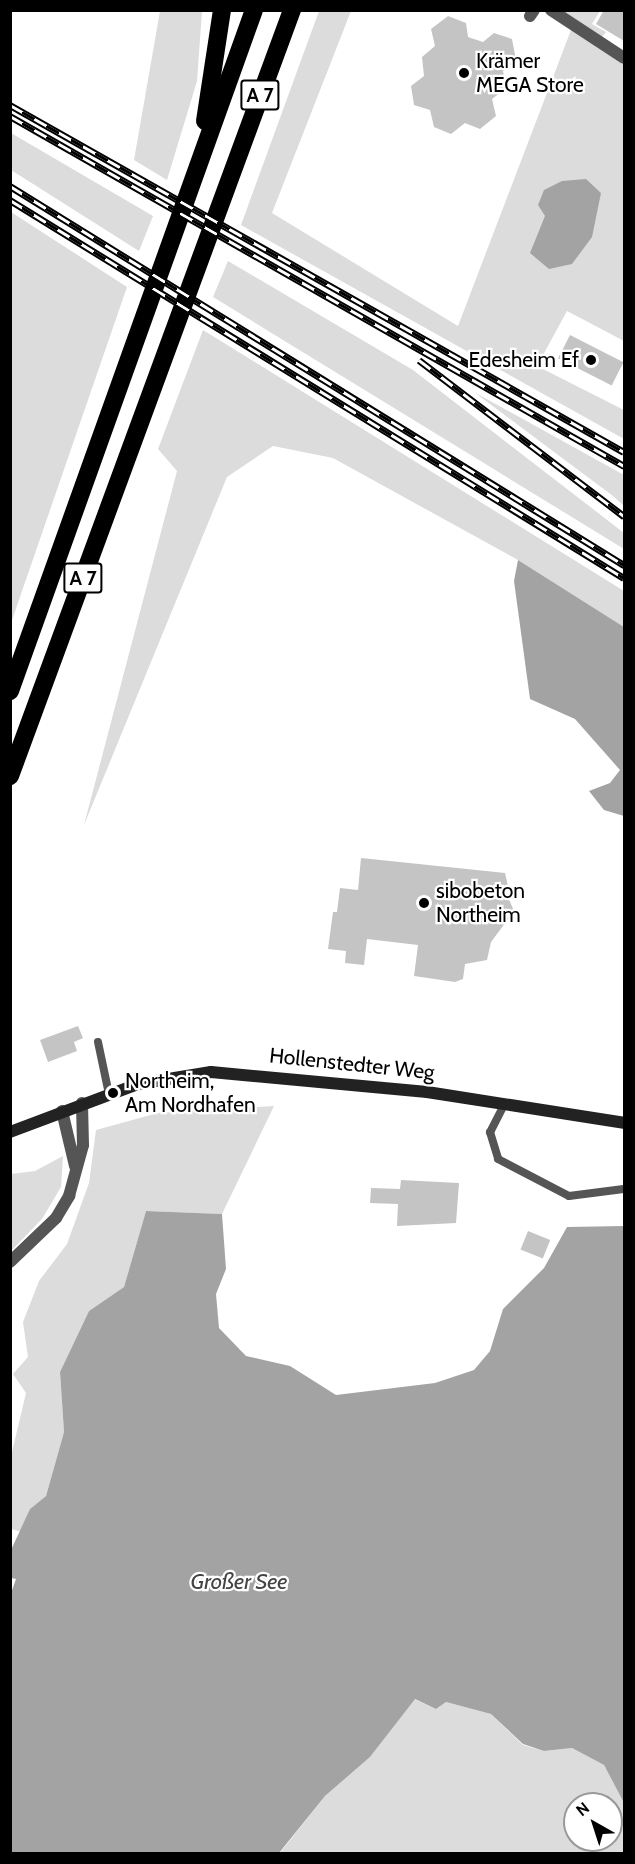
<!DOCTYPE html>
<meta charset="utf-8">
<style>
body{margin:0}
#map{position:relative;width:635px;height:1864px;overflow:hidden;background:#fff;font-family:Cabin,sans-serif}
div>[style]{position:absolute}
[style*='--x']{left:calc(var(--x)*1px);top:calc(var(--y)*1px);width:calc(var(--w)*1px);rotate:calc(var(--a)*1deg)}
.green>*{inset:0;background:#dcdcdc}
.water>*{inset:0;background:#a3a3a3}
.building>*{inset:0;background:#c4c4c4;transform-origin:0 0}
.service>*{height:8px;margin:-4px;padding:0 4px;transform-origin:4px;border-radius:4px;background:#555}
.minor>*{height:12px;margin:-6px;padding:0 6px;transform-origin:6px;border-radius:6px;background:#555}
.secondary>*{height:12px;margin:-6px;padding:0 6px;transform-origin:6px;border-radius:6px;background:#222}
.motorway>*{height:18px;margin:-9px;padding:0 9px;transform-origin:9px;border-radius:9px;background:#000}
.rail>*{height:7px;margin-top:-3.5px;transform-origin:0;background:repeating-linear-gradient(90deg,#fff 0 14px,#000 0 28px);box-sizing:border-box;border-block:2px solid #000}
.dots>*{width:16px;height:16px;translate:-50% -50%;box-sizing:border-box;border:3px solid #fff;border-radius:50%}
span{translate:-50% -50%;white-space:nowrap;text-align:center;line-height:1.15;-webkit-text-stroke:4.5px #fff;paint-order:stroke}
.shield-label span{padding:2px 4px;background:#fff;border:2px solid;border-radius:4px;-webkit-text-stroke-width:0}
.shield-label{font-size:20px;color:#000;font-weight:700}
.poi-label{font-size:21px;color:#000}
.left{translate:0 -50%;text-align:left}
.right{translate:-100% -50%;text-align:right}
.street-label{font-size:21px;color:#000}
.water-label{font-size:22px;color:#444;font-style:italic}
.frame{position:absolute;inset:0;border:12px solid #000;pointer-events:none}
.north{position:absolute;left:563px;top:1792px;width:60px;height:60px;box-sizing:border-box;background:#fff;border:2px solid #999;border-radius:50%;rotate:321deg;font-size:16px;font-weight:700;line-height:24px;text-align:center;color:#000}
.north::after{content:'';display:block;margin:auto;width:21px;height:27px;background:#000;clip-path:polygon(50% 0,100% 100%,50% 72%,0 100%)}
</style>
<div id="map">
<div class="green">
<i style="clip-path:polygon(160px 11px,202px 11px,197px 81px,167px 180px,134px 160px)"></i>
<i style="clip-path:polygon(319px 11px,351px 11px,272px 213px,458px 326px,571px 30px,543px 11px,600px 11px,592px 24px,606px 32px,595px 46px,624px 65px,624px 341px,567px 311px,537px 366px,624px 410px,624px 439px,241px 225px)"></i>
<i style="clip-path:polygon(11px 133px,153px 216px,139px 251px,11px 170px)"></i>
<i style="clip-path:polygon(11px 212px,127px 287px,11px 623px)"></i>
<i style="clip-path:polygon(228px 261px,413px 370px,624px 533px,624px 549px,213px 297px)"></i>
<i style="clip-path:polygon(203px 330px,624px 591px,624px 627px,518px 560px,333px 458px,273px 446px,227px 477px,84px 825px,177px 471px,158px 449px)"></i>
<i style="clip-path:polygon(474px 392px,624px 475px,624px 506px,613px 496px)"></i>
<i style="clip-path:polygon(274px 1106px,222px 1214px,146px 1211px,124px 1287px,89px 1311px,60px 1372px,64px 1432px,46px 1496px,30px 1509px,22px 1532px,11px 1529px,11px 1456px,26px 1393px,13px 1374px,28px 1357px,23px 1322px,39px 1281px,67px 1244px,89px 1183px,96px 1130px,158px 1113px)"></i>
<i style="clip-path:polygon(63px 1156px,61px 1187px,42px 1219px,11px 1251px,11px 1174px,35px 1171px)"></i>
<i style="clip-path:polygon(evenodd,414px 1699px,436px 1709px,446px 1702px,491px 1714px,523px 1745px,544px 1751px,572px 1748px,604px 1765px,624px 1803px,624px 1853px,279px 1854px,325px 1796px,370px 1757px,414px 1699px,575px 1804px,611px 1804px,611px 1840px,575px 1840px,575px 1804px)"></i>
</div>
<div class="water">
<i style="clip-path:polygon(586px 179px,601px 193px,592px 237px,572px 264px,549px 269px,530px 253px,545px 216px,538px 205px,544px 190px,562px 181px)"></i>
<i style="clip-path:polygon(518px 560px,624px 627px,624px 816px,604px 810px,589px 791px,610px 783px,620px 770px,575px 719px,530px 699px,514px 581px)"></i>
<i style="clip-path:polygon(146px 1211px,222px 1214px,226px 1269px,216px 1294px,219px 1328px,246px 1356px,290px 1366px,336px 1395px,435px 1383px,474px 1370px,490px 1351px,503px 1309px,544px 1268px,567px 1227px,624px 1226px,624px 1803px,604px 1765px,572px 1748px,544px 1751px,523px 1744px,491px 1714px,446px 1702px,436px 1709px,415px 1699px,370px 1757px,325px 1796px,279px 1853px,11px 1853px,10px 1596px,16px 1579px,11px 1578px,11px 1550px,30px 1509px,46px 1496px,64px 1432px,60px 1372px,89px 1311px,124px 1287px)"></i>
</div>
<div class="building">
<i style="clip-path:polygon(604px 10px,624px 10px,624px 41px,596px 24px)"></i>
<i style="clip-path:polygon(448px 16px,466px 23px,468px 37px,483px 42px,494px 33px,512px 39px,516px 60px,503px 71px,506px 88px,492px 99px,496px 116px,480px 129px,465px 123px,451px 134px,434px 127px,430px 110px,414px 105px,411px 86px,424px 76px,422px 57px,435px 46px,431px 29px)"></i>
<i style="left:570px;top:335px;width:60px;height:26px;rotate:27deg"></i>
<i style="clip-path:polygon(361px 858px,505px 873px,508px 886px,503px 886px,514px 911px,491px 942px,487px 960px,465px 964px,463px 979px,455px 982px,414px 976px,418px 945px,367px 939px,364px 965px,345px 963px,346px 951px,328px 949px,333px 912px,337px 912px,340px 888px,358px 890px)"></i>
<i style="clip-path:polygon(78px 1026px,83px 1038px,74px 1042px,77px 1051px,48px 1062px,40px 1040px)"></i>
<i style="clip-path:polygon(401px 1180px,459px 1183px,456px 1223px,397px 1226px,398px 1204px,370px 1203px,371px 1188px,400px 1189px)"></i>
<i style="left:528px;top:1231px;width:24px;height:20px;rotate:22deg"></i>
</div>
<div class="service">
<i style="--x:98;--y:1042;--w:53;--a:78.1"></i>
<i style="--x:505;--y:1103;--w:33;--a:117"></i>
<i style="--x:490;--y:1132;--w:28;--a:73"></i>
<i style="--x:498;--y:1159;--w:80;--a:27.5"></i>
<i style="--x:569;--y:1196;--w:55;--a:-7.3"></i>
</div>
<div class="minor">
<i style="--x:551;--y:10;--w:87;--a:33.3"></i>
<i style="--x:530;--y:16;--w:7;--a:-56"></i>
<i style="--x:62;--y:1111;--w:57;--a:76.7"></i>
<i style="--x:10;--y:1262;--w:64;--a:-43.7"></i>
<i style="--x:56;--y:1218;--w:26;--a:-59"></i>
<i style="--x:69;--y:1196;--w:53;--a:-74.6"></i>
<i style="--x:83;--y:1145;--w:42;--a:-91.4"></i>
</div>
<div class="secondary">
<i style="--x:10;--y:1132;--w:137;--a:-20.6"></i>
<i style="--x:138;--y:1084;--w:74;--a:-9.3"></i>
<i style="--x:211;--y:1072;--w:217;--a:5.3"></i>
<i style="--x:427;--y:1092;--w:199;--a:8.9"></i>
</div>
<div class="motorway">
<i style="--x:205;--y:121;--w:112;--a:-81.3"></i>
<i style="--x:10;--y:691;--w:723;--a:-70.29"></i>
<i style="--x:10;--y:776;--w:816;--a:-69.79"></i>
</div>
<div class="rail">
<i style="--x:10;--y:105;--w:705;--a:29.47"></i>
<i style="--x:10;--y:116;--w:707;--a:29.68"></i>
<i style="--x:10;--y:186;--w:722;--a:31.69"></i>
<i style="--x:10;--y:200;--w:721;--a:31.62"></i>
<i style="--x:419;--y:360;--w:258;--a:37.3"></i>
</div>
<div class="dots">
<i style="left:464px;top:73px;background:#000"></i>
<i style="left:591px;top:360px;background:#000"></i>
<i style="left:424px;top:903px;background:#000"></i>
<i style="left:113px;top:1093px;background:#000"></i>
</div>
<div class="shield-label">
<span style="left:260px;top:95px">A 7</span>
<span style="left:83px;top:578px">A 7</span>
</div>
<div class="poi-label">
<span class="left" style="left:476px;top:73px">Krämer<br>MEGA Store</span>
<span class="right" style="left:579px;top:360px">Edesheim Ef</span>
<span class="left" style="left:436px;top:903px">sibobeton<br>Northeim</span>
<span class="left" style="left:125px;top:1093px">Northeim,<br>Am Nordhafen</span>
</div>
<div class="street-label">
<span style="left:352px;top:1064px;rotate:6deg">Hollenstedter Weg</span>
</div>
<div class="water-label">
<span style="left:239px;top:1582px">Großer See</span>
</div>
<div class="frame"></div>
<div class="north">N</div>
</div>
